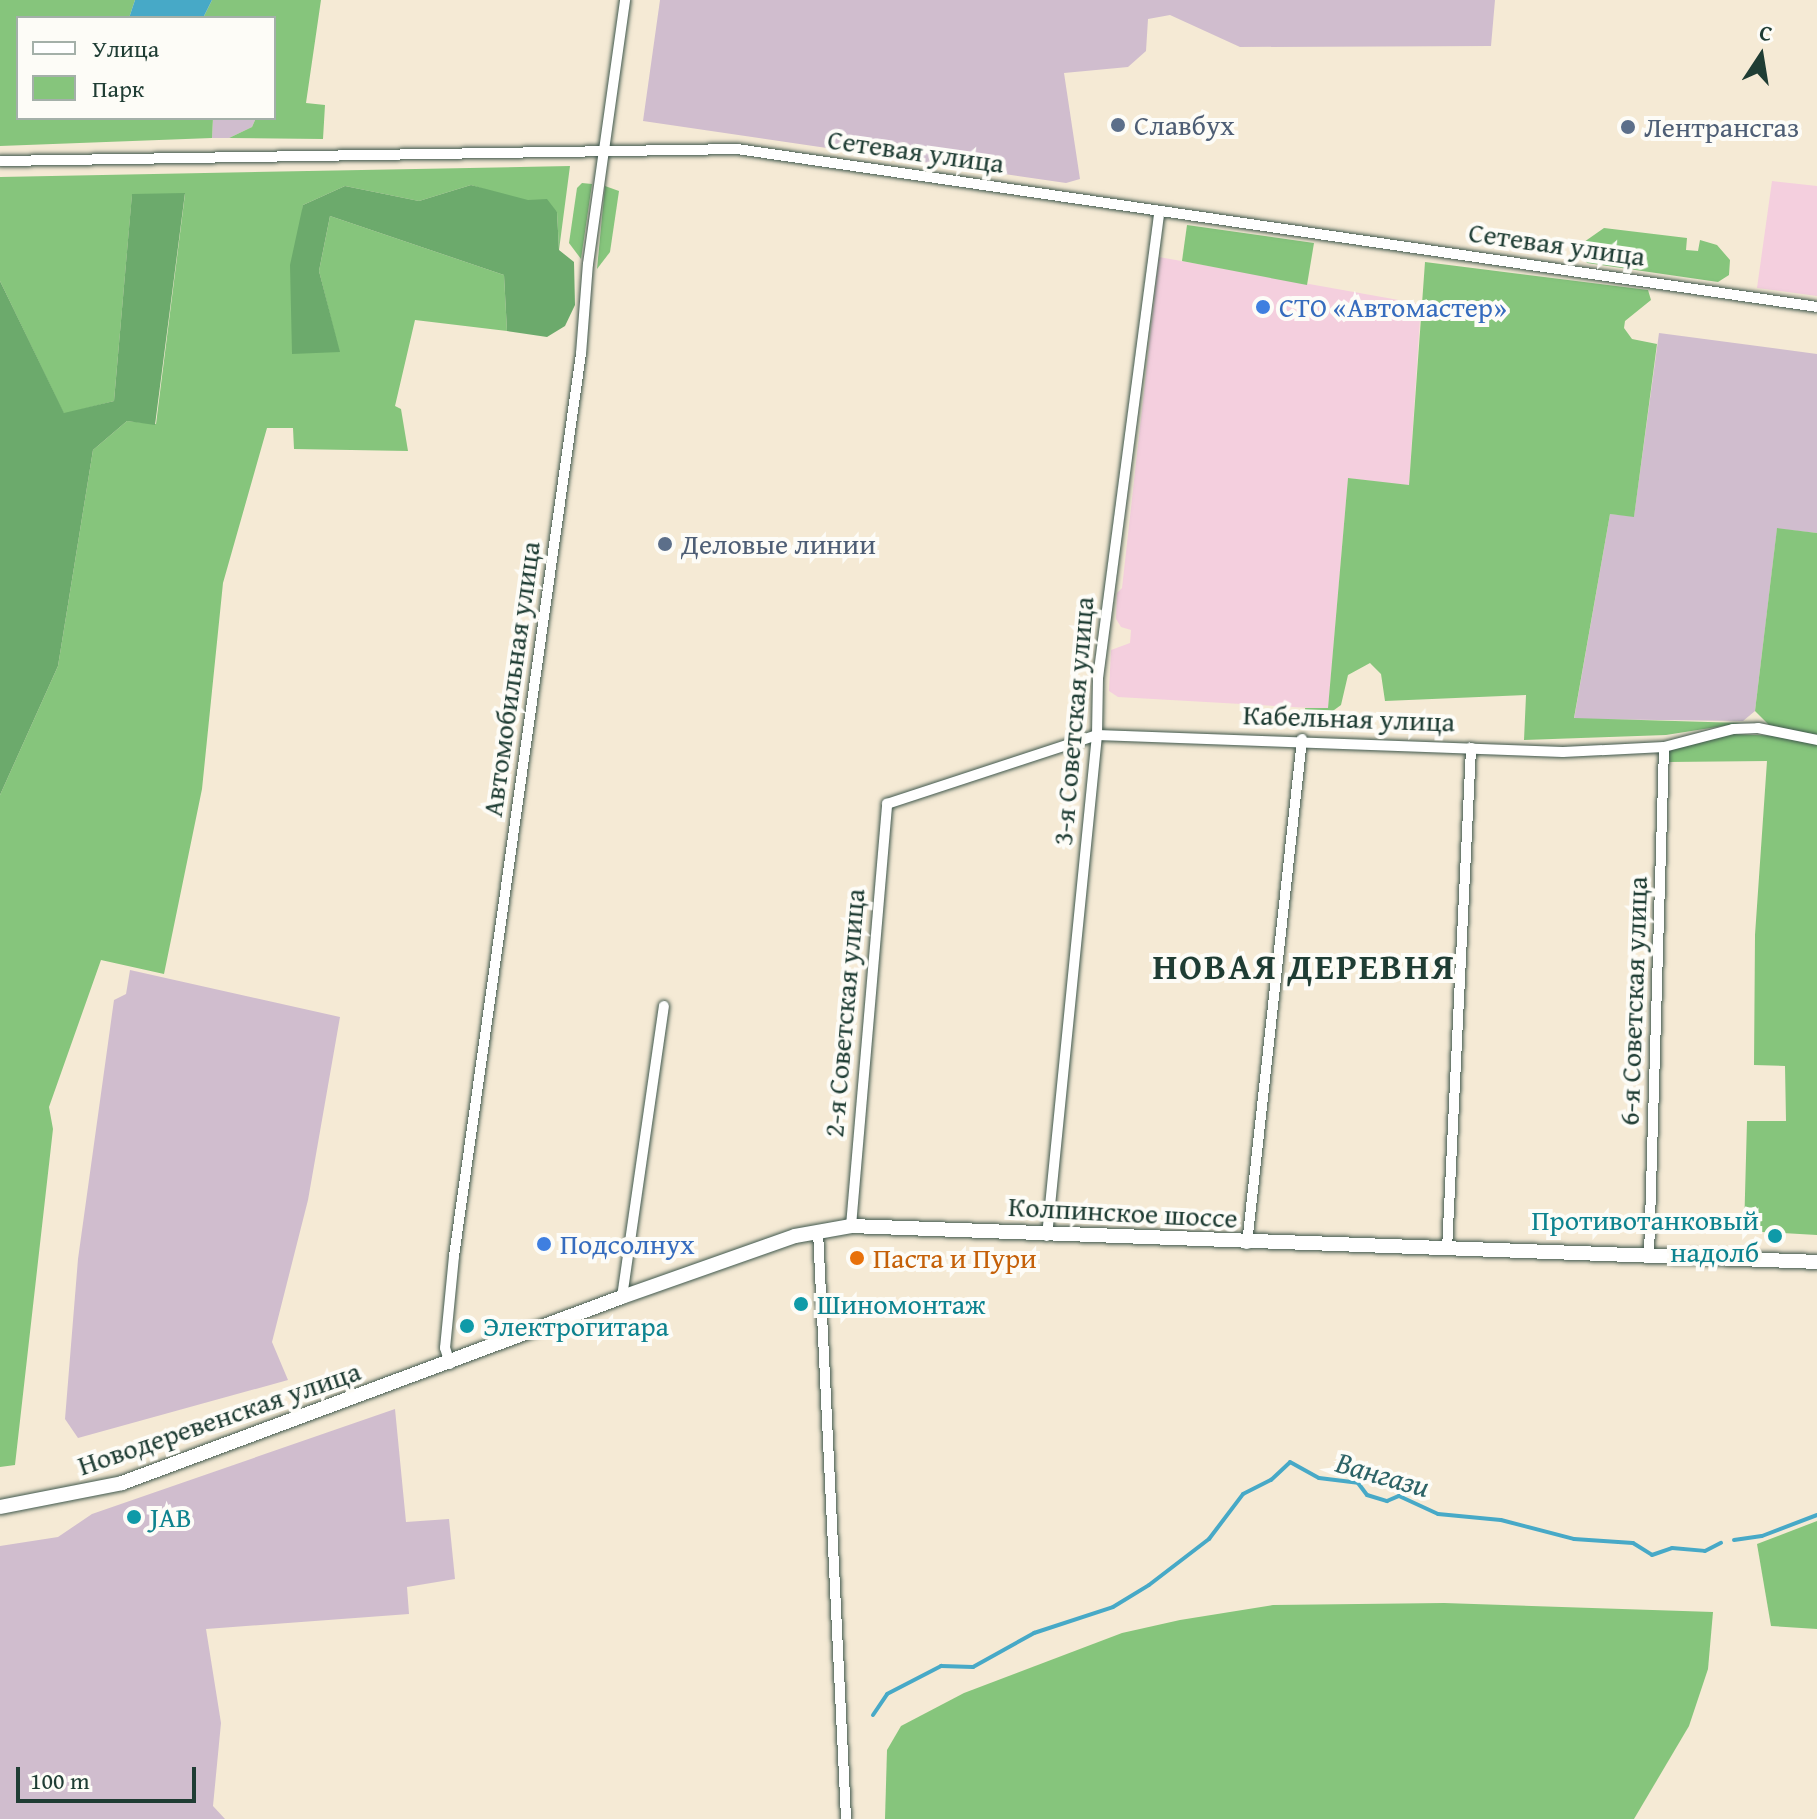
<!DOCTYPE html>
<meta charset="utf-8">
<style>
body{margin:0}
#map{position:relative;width:1817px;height:1819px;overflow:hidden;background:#f5ead5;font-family:"Gentium Book Plus",serif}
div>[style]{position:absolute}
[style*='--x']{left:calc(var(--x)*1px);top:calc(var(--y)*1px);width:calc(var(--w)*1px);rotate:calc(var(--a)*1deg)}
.built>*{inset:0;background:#f4cfde}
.industrial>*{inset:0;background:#d0bdce}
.green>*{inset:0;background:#86c57c}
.forest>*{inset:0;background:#6caa6c}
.water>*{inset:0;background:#47a9c7}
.stream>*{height:4px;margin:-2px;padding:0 2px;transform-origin:2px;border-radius:2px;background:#47a9c7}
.roads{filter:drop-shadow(0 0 2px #3f574c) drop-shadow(0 0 2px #3f574c)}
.minor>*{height:10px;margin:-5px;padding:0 5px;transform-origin:5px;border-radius:5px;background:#fff}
.secondary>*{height:14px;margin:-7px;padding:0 7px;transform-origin:7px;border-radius:7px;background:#fff}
.dots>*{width:22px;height:22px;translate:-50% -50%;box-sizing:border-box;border:4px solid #fdfcf7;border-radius:50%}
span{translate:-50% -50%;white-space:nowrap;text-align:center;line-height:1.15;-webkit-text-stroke:8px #fdfcf7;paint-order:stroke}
.service-label{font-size:28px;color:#4e5e75}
.left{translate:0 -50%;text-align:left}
.street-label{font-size:28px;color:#1f3d34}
.shop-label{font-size:28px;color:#366cbe}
.culture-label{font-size:28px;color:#0d838f}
.right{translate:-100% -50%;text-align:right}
.food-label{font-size:28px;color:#c56008}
.water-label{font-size:30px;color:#2d6367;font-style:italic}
.district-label{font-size:36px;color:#1f3d34;font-weight:700;letter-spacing:2px}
.legend{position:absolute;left:16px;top:16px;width:260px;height:104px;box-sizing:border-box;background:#fdfcf7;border:2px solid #a4b0a9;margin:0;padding:10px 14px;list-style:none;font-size:24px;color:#1f3d34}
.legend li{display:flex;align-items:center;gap:16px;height:40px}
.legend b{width:40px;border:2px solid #a4b0a9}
.north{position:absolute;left:1721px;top:16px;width:80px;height:80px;-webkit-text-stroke:6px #fdfcf7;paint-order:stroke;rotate:12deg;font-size:22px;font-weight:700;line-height:32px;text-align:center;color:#1f3d34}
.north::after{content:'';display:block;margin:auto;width:28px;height:36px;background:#1f3d34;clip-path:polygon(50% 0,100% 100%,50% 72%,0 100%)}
.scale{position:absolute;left:16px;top:1767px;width:180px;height:36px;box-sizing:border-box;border:4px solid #1f3d34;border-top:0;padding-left:10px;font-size:24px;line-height:28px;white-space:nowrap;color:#1f3d34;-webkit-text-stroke:6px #fdfcf7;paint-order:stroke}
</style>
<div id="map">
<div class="built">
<i style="clip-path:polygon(1772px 181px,1817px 186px,1817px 296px,1757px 288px)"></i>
<i style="clip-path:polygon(1159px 257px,1421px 304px,1409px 486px,1348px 478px,1328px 709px,1118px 697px,1109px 691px,1111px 650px,1130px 643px,1131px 630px,1121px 627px,1116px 619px,1117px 593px,1122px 588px)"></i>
</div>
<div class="industrial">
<i style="clip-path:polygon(660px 0,1495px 0,1491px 46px,1240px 47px,1170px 15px,1148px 19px,1146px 51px,1128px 67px,1064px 73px,1080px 179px,1066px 183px,643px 121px)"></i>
<i style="clip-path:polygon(213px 118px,256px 118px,252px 127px,229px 138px,212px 138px)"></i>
<i style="clip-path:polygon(1659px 333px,1817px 354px,1817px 533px,1777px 529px,1755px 711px,1743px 721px,1574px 719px,1610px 514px,1634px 516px)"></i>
<i style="clip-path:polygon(130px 970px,340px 1017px,308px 1200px,272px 1342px,288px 1380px,78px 1438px,65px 1419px,78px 1259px,114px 1000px,126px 994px)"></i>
<i style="clip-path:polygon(395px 1409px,406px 1522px,449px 1519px,455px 1579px,407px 1587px,409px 1614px,206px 1629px,221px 1723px,213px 1806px,225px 1819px,0 1819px,0 1546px,58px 1537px,92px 1514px)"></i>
</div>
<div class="green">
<i style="clip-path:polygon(0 0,135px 0,129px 18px,18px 18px,18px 118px,213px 118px,212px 138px,0 146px)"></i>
<i style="clip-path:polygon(212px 0,321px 0,306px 103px,325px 105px,323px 139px,229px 138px,252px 127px,256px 118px,274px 118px,274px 18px,203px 18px)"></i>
<i style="clip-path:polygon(570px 166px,559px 250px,557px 212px,471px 185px,419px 201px,345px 186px,303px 205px,292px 353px,339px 351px,319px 271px,330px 216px,504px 275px,507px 331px,415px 320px,395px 406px,401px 409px,408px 451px,294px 449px,293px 428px,267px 428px,223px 583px,202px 789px,164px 974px,101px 960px,49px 1107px,53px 1129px,15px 1465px,0 1467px,0 795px,58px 666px,93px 450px,127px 421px,156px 424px,185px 194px,132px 195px,114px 401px,64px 414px,0 281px,0 177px)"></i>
<i style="clip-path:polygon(582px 183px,592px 184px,581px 259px,569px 243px,577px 188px)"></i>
<i style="clip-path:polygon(605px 186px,619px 191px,610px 252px,597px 269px)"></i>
<i style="clip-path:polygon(1187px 225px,1314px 243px,1307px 285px,1182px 261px)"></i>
<i style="clip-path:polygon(1604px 228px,1687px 238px,1686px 250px,1698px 251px,1700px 240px,1717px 245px,1730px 260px,1729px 275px,1718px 282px,1587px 263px,1580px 251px,1584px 242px)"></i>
<i style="clip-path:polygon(1425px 262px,1648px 290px,1651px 300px,1625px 321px,1624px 328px,1632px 339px,1657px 344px,1634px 517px,1610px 514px,1574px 718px,1742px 723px,1666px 735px,1524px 740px,1526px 695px,1385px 701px,1381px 674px,1370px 663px,1348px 675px,1341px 705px,1330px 713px,1306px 715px,1305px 708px,1328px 708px,1348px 478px,1409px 485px)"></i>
<i style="clip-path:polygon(1777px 528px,1817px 533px,1817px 735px,1769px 725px,1755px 711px)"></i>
<i style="clip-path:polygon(1731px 734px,1781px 736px,1817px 744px,1817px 1235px,1744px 1231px,1747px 1121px,1786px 1121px,1785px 1066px,1754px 1065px,1755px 935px,1767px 761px,1669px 762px,1669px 749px)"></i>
<i style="clip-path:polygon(1817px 1521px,1817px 1629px,1771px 1626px,1757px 1544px)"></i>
<i style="clip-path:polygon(1444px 1603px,1713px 1612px,1708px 1669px,1689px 1726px,1634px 1819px,885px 1819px,887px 1750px,901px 1726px,964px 1693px,1122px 1633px,1180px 1620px,1273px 1605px)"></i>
</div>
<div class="forest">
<i style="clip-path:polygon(471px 185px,528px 200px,547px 199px,557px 212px,559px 250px,574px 262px,575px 305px,565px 326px,547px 337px,507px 331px,504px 275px,330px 216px,319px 271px,340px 352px,292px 354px,290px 265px,303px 205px,345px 186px,419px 201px)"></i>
<i style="clip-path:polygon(185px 193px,155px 425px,127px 421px,93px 450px,58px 666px,0 795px,0 281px,64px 413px,114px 401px,132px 194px)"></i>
</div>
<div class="water">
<i style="clip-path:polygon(135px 0,212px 0,203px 18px,129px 18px)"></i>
</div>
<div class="stream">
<i style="--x:1734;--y:1540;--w:28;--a:-8"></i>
<i style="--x:1762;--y:1536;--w:59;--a:-20.9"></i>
<i style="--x:873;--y:1715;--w:25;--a:-56"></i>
<i style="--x:887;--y:1694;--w:61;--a:-27.4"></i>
<i style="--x:941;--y:1666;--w:32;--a:2"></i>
<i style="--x:973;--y:1667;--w:70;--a:-29.1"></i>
<i style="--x:1034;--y:1633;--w:83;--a:-18.2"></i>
<i style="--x:1113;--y:1607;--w:42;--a:-31.4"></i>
<i style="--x:1149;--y:1585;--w:76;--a:-37.5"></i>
<i style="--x:1209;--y:1539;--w:56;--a:-52.9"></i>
<i style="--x:1243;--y:1494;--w:31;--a:-27"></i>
<i style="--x:1271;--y:1480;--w:26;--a:-43"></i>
<i style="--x:1290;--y:1462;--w:33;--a:29"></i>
<i style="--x:1319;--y:1478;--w:39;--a:7"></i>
<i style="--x:1358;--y:1483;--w:15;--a:53"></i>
<i style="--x:1367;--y:1495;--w:21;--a:17"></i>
<i style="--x:1387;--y:1501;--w:13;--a:-23"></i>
<i style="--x:1399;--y:1496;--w:43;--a:24.8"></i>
<i style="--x:1438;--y:1514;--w:63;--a:5.4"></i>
<i style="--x:1501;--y:1520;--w:75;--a:14.6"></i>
<i style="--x:1574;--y:1539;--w:59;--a:3.9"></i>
<i style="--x:1633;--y:1543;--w:22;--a:32"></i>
<i style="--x:1652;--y:1555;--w:21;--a:-19"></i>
<i style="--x:1672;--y:1548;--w:33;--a:5"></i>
<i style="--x:1705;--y:1551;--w:18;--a:-27"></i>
</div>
<div class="roads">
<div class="minor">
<i style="--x:0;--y:161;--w:737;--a:-0.93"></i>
<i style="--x:737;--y:149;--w:1091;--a:8.32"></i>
<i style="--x:851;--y:1226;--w:424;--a:-85.1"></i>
<i style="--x:887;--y:804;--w:221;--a:-18.2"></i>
<i style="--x:1097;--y:735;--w:466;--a:2.1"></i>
<i style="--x:1563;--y:752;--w:101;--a:-2.8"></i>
<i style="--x:1664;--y:747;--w:71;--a:-14.6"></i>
<i style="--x:1733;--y:729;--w:25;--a:-2"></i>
<i style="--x:1758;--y:728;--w:60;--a:11.5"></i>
<i style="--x:818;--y:1231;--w:589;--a:87.27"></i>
<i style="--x:1047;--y:1236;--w:503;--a:-84.3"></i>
<i style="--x:1097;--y:735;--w:57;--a:-89"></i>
<i style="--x:1098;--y:678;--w:470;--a:-82.5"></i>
<i style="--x:1247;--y:1244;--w:508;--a:-83.78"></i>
<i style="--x:1447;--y:1250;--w:503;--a:-87.26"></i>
<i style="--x:1649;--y:1256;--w:509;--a:-88.31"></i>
<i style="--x:622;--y:1297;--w:294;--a:-81.8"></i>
<i style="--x:450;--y:1364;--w:17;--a:-107"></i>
<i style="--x:445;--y:1348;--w:92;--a:-84.4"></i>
<i style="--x:454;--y:1256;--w:911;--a:-81.99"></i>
<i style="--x:581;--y:354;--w:90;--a:-85.6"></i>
<i style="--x:588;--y:264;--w:267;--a:-82"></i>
</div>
<div class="secondary">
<i style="--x:0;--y:1507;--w:124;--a:-11.1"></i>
<i style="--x:122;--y:1483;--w:533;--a:-20.41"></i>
<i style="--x:622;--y:1297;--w:183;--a:-19.4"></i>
<i style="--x:795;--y:1236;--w:57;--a:-10.1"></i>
<i style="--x:851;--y:1226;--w:967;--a:2.13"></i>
</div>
</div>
<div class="dots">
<i style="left:1118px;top:125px;background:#5c6f8a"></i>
<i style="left:1628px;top:127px;background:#5c6f8a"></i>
<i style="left:1263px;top:307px;background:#3f7fe0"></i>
<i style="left:665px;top:544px;background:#5c6f8a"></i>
<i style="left:1775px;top:1236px;background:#0f9aa8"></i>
<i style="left:544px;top:1244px;background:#3f7fe0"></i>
<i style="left:857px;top:1258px;background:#e8710a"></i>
<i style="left:801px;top:1304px;background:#0f9aa8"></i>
<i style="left:467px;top:1326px;background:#0f9aa8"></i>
<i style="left:134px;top:1517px;background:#0f9aa8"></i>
</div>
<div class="service-label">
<span class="left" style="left:1134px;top:125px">Славбух</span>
<span class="left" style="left:1644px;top:127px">Лентрансгаз</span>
<span class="left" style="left:681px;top:544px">Деловые линии</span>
</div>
<div class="street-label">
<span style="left:916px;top:151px;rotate:8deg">Сетевая улица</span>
<span style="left:1557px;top:244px;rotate:8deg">Сетевая улица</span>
<span style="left:511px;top:679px;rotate:-82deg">Автомобильная улица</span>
<span style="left:1349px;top:718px;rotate:2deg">Кабельная улица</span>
<span style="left:1073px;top:721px;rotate:-85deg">3-я Советская улица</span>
<span style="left:1633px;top:1001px;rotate:-88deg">6-я Советская улица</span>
<span style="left:844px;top:1013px;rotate:-85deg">2-я Советская улица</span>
<span style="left:1123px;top:1212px;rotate:3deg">Колпинское шоссе</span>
<span style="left:219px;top:1418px;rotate:-19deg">Новодеревенская улица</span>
</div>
<div class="shop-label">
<span class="left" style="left:1279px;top:307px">СТО «Автомастер»</span>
<span class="left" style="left:560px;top:1244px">Подсолнух</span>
</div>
<div class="culture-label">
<span class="right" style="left:1759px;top:1236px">Противотанковый<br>надолб</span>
<span class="left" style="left:817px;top:1304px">Шиномонтаж</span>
<span class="left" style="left:483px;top:1326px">Электрогитара</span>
<span class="left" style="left:150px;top:1517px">JAB</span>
</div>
<div class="food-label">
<span class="left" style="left:873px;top:1258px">Паста и Пури</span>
</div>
<div class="water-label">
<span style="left:1383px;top:1474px;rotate:16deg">Вангази</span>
</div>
<div class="district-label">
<span style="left:1304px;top:966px">НОВАЯ ДЕРЕВНЯ</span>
</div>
<ul class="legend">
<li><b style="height:10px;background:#fff"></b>Улица</li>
<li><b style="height:22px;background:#86c57c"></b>Парк</li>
</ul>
<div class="north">С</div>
<div class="scale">100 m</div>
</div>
